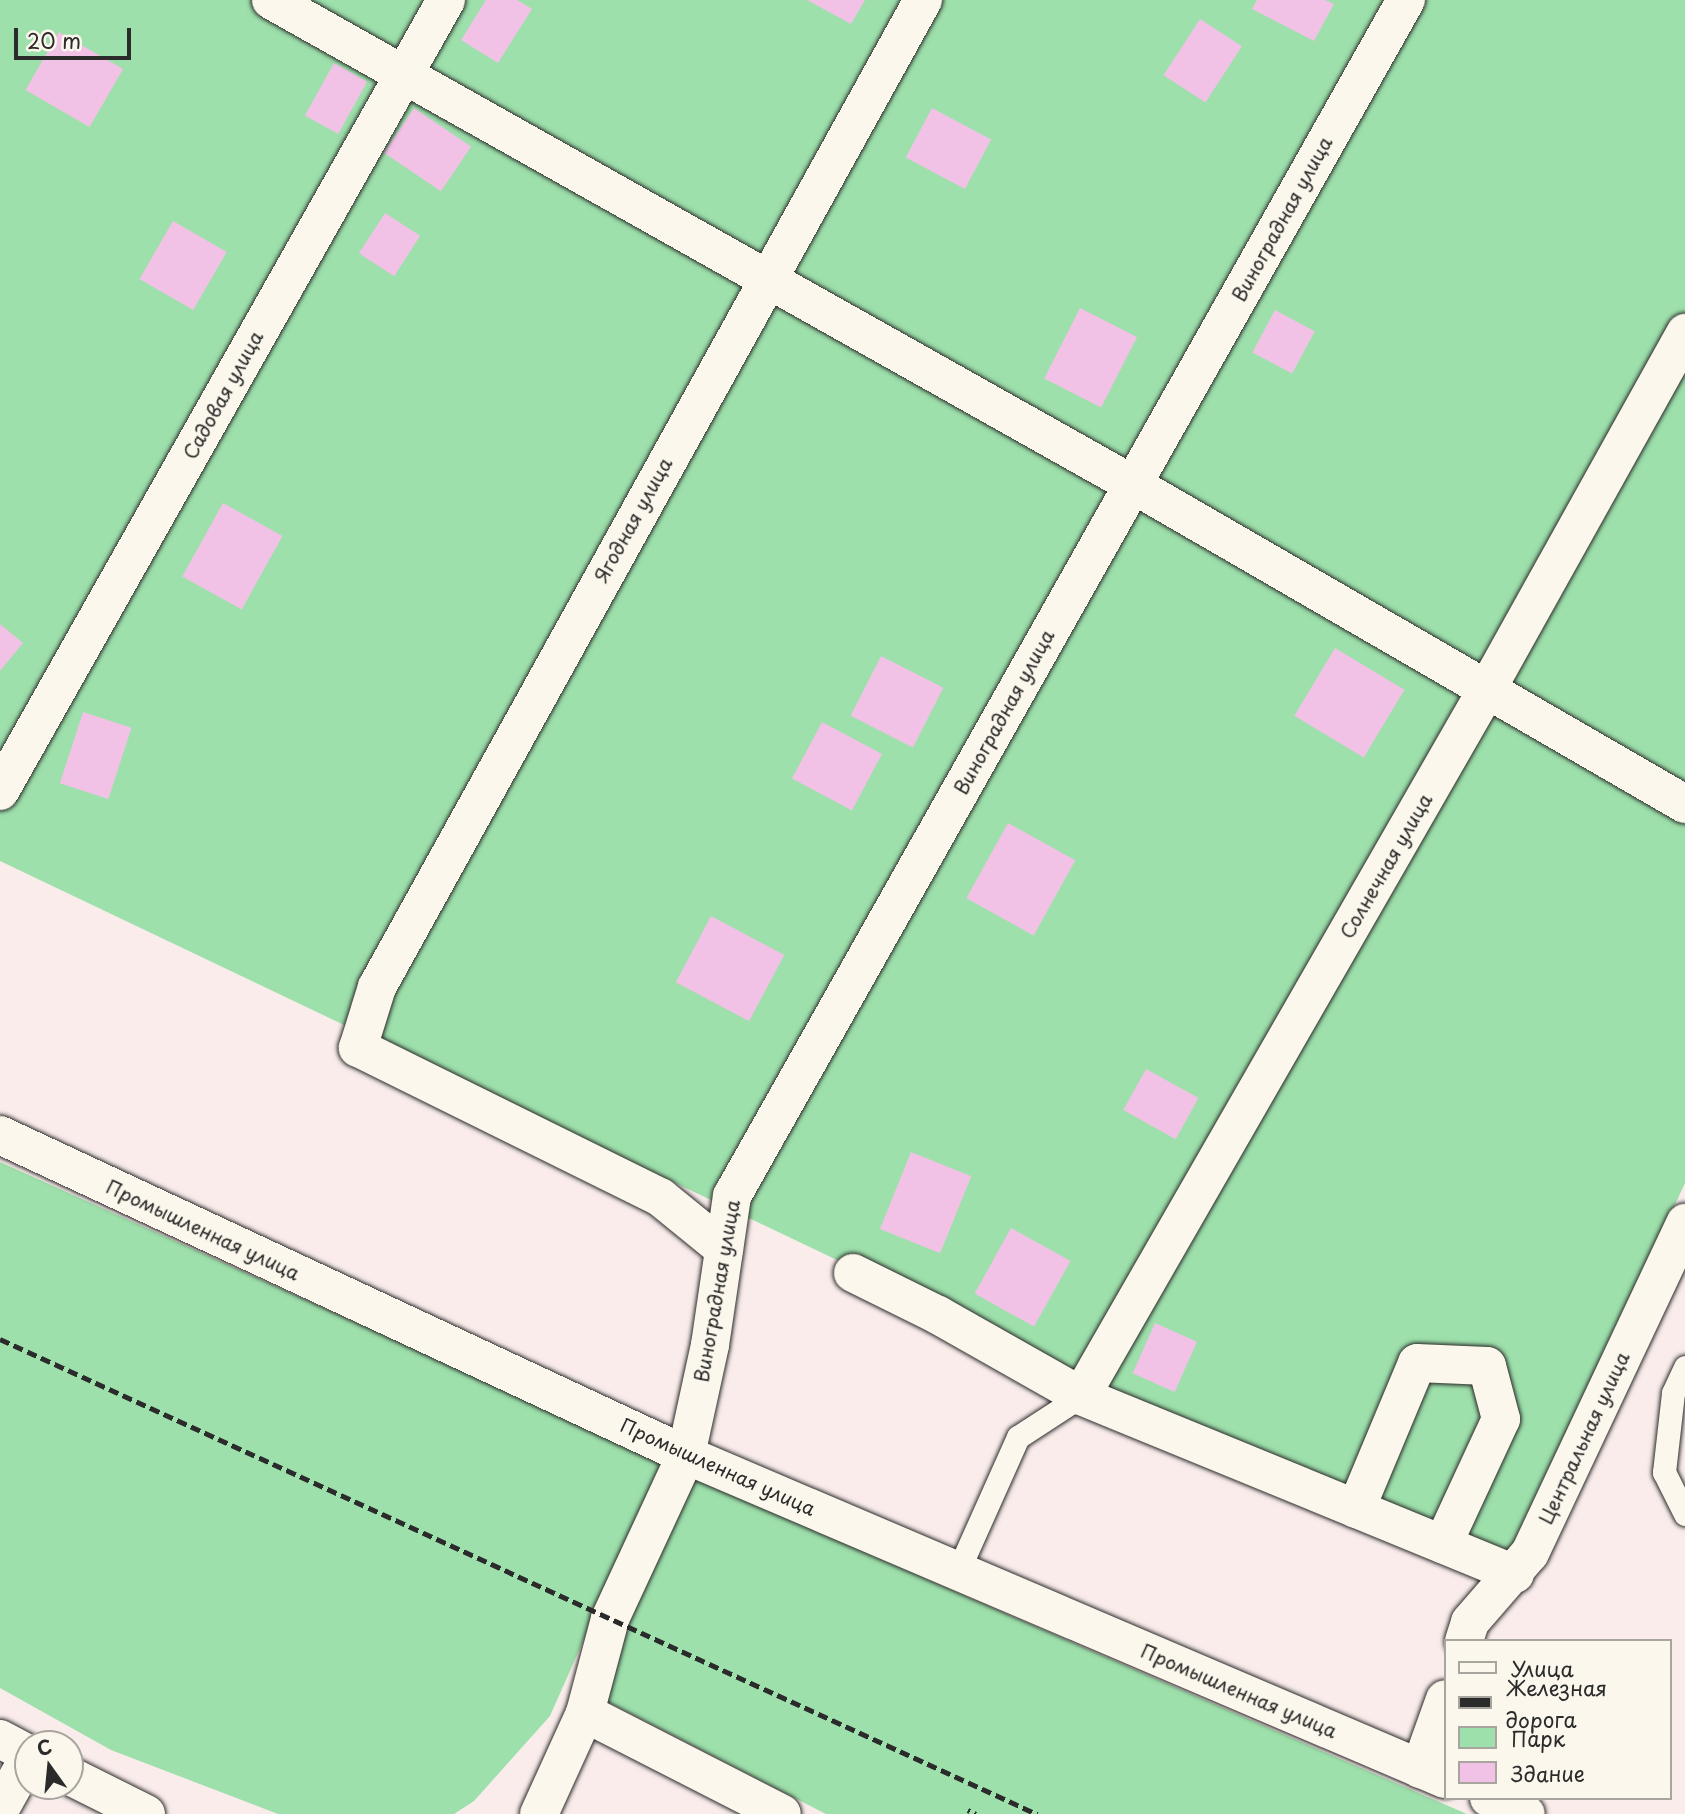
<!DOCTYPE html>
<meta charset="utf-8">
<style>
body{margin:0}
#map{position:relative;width:1685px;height:1814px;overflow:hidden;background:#f9eceb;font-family:"Playpen Sans",sans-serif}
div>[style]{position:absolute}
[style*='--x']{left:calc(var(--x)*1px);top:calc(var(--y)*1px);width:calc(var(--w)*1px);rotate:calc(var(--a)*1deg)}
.green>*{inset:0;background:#9de0ab}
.building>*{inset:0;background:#f1c2e5;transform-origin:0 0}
.path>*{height:4.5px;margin-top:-2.25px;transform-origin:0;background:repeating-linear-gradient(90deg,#2b2b2b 0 2px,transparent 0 7px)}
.roads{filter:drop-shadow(0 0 2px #2b2b2b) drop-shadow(0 0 2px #2b2b2b)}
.lane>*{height:23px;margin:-11.5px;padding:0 11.5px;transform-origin:11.5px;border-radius:11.5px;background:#fbf7ec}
.street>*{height:38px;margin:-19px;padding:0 19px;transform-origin:19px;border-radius:19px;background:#fbf7ec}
.secondary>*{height:38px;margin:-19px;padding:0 19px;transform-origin:19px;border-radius:19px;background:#fbf7ec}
.rail>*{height:5px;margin-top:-2.5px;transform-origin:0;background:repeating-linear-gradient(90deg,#2b2b2b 0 10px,transparent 0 15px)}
span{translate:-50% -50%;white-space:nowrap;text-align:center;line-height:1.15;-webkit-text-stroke:6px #fbf7ec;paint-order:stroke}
.street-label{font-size:19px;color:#2b2b2b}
.legend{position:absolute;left:1444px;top:1639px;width:228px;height:161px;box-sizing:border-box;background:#fbf7ec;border:2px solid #a8a59f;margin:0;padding:9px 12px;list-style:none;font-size:21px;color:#2b2b2b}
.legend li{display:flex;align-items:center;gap:14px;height:35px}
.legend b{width:35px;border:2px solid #a8a59f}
.north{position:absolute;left:14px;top:1730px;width:70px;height:70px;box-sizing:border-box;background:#fbf7ec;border:2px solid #a8a59f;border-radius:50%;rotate:345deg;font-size:19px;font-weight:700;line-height:28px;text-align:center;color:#2b2b2b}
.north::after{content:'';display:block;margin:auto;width:24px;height:32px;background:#2b2b2b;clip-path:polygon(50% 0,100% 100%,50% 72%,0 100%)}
.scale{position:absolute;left:14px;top:28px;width:117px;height:32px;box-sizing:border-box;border:4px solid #2b2b2b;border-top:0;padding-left:9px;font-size:21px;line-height:24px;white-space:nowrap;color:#2b2b2b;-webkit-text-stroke:5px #fbf7ec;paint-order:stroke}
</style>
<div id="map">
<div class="green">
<i style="clip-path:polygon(0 0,1685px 0,1685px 1183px,1502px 1577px,0 861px)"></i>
<i style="clip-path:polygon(0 1162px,663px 1461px,550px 1716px,474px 1801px,454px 1814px,278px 1814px,111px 1750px,0 1688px)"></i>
<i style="clip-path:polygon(696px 1479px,1467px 1814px,826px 1814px,606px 1701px,625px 1616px)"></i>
</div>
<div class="building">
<i style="clip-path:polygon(486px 0,517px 0,532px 9px,498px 63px,461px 40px)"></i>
<i style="clip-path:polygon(807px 0,865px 0,851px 24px)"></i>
<i style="clip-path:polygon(1257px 0,1325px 0,1334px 4px,1314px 41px,1252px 9px)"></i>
<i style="left:1200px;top:19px;width:50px;height:67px;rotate:33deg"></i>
<i style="left:59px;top:32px;width:74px;height:67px;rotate:30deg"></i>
<i style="left:334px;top:63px;width:38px;height:60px;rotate:29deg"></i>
<i style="left:414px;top:108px;width:69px;height:54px;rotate:34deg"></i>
<i style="left:932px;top:108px;width:67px;height:56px;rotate:28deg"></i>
<i style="left:385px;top:213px;width:42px;height:48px;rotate:33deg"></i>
<i style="left:173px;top:221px;width:62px;height:67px;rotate:30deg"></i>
<i style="left:1080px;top:308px;width:64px;height:79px;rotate:27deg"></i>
<i style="left:1275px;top:310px;width:45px;height:48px;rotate:28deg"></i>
<i style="left:223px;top:503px;width:68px;height:84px;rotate:29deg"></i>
<i style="clip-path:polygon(0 624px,23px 643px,0 671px)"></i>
<i style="left:1335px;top:648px;width:81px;height:79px;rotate:31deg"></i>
<i style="left:881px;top:656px;width:70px;height:67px;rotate:27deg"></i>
<i style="left:83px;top:712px;width:51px;height:75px;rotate:18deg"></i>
<i style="left:822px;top:722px;width:68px;height:64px;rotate:28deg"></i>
<i style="left:1008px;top:823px;width:77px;height:86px;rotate:29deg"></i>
<i style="left:711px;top:916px;width:83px;height:75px;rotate:28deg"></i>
<i style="left:1146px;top:1069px;width:60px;height:47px;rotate:29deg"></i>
<i style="left:911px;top:1152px;width:65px;height:83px;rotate:22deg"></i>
<i style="left:1011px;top:1228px;width:68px;height:75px;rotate:29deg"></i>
<i style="left:1155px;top:1323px;width:46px;height:55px;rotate:24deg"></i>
</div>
<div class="path">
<i style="--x:968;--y:1810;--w:9;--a:27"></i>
</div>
<div class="roads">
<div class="lane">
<i style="--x:1685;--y:1367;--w:29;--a:115"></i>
<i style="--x:1673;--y:1393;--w:80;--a:96.5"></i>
<i style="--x:1664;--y:1472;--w:47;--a:63.4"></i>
<i style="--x:958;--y:1571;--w:147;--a:-65.9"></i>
<i style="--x:1018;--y:1437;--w:75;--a:-33.1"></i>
</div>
<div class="street">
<i style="--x:271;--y:0;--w:988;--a:29.34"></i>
<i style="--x:1132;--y:484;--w:639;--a:30.06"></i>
<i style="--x:0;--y:791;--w:908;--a:-60.58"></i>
<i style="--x:724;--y:1249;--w:82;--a:-140.9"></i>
<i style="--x:660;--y:1197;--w:337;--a:-153.7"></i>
<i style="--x:358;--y:1048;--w:64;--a:-72.7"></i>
<i style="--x:377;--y:987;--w:1128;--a:-61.05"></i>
<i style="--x:853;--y:1273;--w:95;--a:26.3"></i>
<i style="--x:938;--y:1315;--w:164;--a:29.5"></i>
<i style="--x:1081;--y:1396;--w:469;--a:22.3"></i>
<i style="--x:1081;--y:1396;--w:813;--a:-60.12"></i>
<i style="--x:1486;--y:691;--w:410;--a:-60.9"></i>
<i style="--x:686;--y:1455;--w:113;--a:-77.7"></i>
<i style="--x:710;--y:1345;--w:151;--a:-81.6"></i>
<i style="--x:732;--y:1196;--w:1373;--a:-60.6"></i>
<i style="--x:1356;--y:1509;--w:158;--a:-67.3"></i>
<i style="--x:1417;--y:1363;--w:70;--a:2.5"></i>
<i style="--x:1487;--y:1366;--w:55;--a:75.2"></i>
<i style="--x:1501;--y:1419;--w:138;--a:114.9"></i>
<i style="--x:1464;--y:1641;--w:20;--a:-72"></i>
<i style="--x:1470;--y:1622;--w:91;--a:-49"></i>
<i style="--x:1530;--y:1553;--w:365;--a:-64.8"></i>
<i style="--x:0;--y:1739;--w:32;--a:28"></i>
<i style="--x:1420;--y:1769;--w:74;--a:-70.3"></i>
<i style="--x:70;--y:1776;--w:85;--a:26.6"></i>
<i style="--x:0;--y:1809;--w:57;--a:-60.8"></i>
<i style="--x:539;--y:1814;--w:111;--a:-65.5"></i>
</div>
<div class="secondary">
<i style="--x:0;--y:1135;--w:757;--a:25.01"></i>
<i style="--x:686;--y:1455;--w:825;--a:23.12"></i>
<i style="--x:686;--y:1455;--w:181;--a:114.9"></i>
<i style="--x:610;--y:1619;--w:97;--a:104.9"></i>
<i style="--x:585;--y:1713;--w:221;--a:27.1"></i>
<i style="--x:1489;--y:1798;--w:40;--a:23.4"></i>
</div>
</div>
<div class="rail">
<i style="--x:0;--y:1339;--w:1141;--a:24.61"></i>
</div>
<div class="street-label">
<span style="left:1282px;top:219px;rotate:-61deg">Виноградная улица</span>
<span style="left:223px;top:395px;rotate:-61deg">Садовая улица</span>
<span style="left:633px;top:520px;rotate:-61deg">Ягодная улица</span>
<span style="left:1004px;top:712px;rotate:-61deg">Виноградная улица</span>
<span style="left:1386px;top:866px;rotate:-60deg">Солнечная улица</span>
<span style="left:203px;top:1230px;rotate:25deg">Промышленная улица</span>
<span style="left:717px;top:1291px;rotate:-80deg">Виноградная улица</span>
<span style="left:1584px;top:1438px;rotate:-65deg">Центральная улица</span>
<span style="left:718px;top:1467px;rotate:24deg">Промышленная улица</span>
<span style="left:1239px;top:1691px;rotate:23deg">Промышленная улица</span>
</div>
<ul class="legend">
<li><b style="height:9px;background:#fbf7ec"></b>Улица</li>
<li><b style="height:9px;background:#2b2b2b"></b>Железная дорога</li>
<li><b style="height:19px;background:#9de0ab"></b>Парк</li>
<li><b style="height:19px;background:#f1c2e5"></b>Здание</li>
</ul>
<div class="north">С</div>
<div class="scale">20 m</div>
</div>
